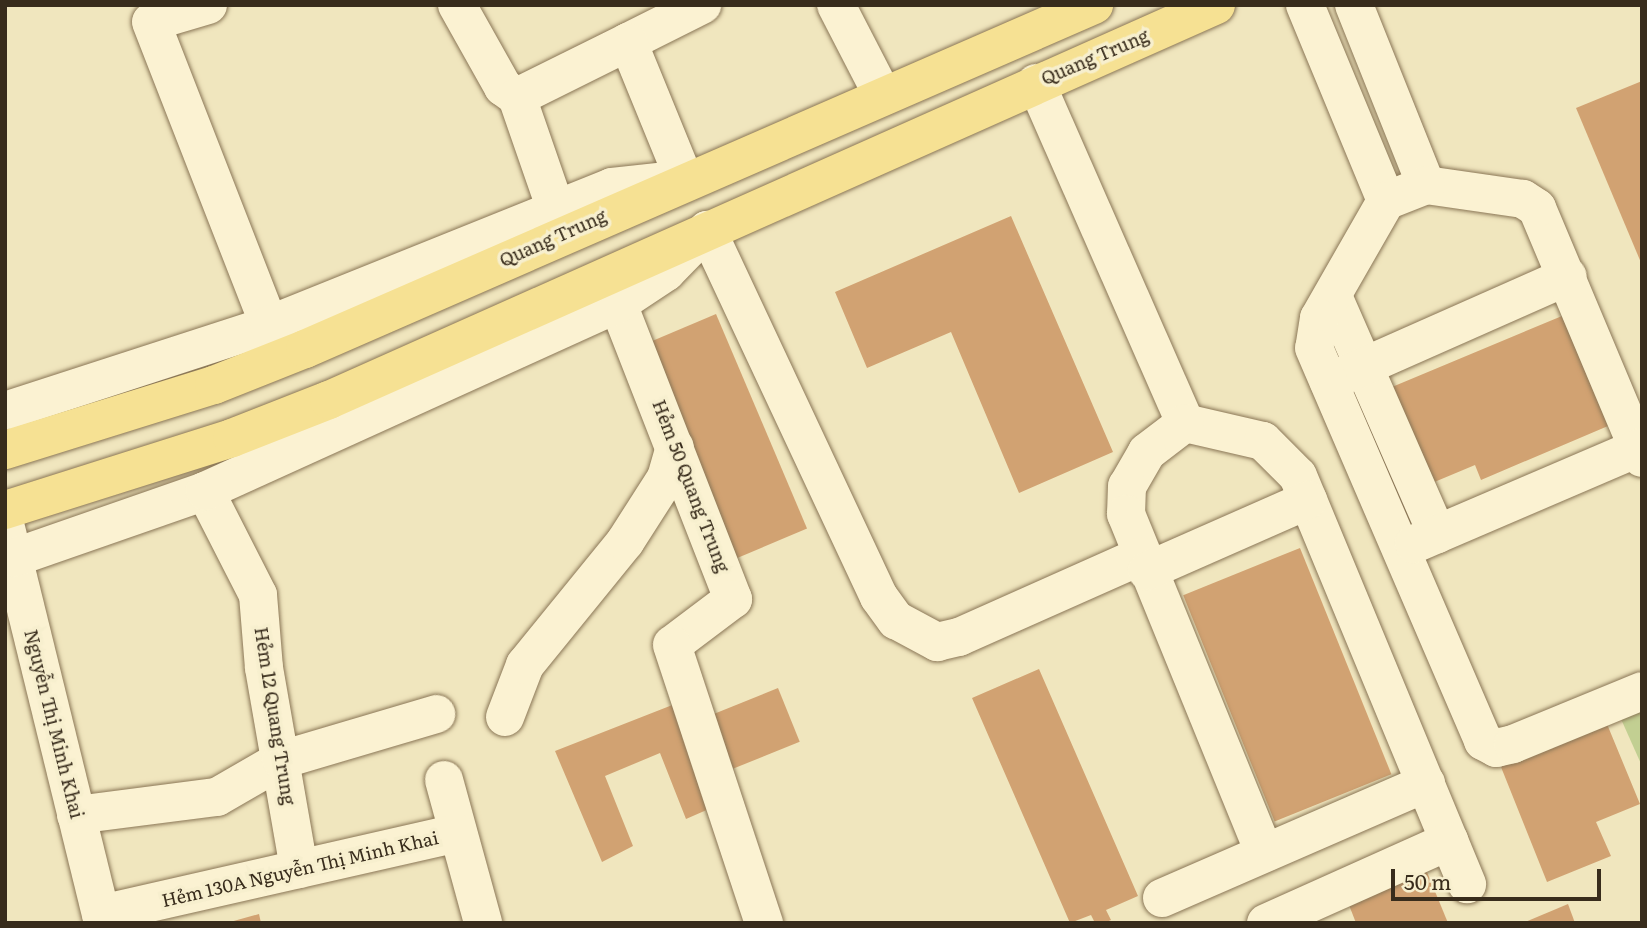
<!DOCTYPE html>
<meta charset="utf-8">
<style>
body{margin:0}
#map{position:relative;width:1647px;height:928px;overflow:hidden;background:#f0e6be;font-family:Literata,serif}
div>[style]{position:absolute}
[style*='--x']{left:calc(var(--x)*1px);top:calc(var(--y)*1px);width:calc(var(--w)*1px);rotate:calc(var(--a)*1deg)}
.green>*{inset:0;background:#c2cf92}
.building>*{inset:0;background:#d1a272;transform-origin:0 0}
.roads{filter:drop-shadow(0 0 2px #8a7656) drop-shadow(0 0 2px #8a7656)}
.minor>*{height:38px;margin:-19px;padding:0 19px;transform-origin:19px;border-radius:19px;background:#fbf2d2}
.major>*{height:38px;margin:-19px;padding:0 19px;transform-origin:19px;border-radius:19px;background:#f6e193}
span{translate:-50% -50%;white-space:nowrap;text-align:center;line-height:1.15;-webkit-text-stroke:7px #f7efce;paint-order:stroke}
.street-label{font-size:18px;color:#382c1c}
.frame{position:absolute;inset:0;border:7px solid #382c1c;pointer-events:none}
.scale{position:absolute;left:1391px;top:869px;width:210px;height:32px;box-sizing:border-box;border:4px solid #382c1c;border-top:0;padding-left:9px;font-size:21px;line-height:24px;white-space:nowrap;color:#382c1c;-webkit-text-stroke:5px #f7efce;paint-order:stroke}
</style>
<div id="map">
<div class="green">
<i style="clip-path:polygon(1642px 710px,1642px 766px,1621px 719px)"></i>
</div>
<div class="building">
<i style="clip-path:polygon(1642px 81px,1642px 265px,1576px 108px)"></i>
<i style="clip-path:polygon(1011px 216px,1113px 452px,1019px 493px,951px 332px,867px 368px,835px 292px)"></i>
<i style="left:716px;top:314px;width:233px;height:77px;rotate:67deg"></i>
<i style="clip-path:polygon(1562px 316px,1608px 426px,1481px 480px,1475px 465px,1432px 483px,1392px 387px)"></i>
<i style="left:1300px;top:548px;width:244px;height:126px;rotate:68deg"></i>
<i style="clip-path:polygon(1039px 669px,1138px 896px,1106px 910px,1111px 920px,1104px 923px,1095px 923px,1091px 915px,1070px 923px,972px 698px)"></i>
<i style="left:778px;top:688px;width:58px;height:72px;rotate:68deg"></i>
<i style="clip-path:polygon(680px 702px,718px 805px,686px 819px,660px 753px,605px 776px,633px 846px,602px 862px,555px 751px)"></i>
<i style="clip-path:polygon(1607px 724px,1640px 804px,1596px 822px,1611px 856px,1547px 882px,1501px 767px)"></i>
<i style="clip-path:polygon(1427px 872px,1448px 923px,1356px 923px,1349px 905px)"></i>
<i style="clip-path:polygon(1568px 904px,1575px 923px,1523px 923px)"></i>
<i style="clip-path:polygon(259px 914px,261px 923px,231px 923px,230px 922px)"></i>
</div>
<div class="roads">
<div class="minor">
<i style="--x:208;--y:5;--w:59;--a:163.4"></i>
<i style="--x:151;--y:22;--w:325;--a:68.7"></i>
<i style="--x:457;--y:5;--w:94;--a:60.7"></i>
<i style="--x:503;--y:87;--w:17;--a:36"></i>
<i style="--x:517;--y:97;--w:116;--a:70.9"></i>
<i style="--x:836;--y:5;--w:100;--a:62.7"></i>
<i style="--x:1305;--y:5;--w:212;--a:67.5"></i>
<i style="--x:1354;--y:5;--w:194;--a:68.2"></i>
<i style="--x:628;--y:42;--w:83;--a:-26.6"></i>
<i style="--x:1036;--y:83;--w:371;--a:66.3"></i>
<i style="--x:1185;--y:423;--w:80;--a:13"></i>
<i style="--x:1263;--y:441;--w:49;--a:45"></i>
<i style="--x:1298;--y:476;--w:442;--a:67.5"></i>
<i style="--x:1333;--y:296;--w:260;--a:66.4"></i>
<i style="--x:618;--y:304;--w:317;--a:68.7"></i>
<i style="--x:733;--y:599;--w:76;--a:143"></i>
<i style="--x:672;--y:645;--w:293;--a:71.7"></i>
<i style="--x:1329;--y:382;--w:261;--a:-23.9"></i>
<i style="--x:5;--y:411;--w:278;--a:-18"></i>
<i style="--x:269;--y:325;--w:370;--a:-21.9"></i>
<i style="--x:612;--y:187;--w:72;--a:-6.3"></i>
<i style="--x:684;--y:179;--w:148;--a:-112.2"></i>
<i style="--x:628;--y:42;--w:124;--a:153.6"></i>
<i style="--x:1185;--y:423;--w:48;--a:142.7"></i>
<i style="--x:1147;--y:452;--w:39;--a:120"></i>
<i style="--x:1127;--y:486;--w:28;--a:92"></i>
<i style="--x:1126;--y:514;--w:366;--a:67.8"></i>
<i style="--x:1642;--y:458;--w:271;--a:-112.8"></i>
<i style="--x:1537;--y:208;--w:17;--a:-147"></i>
<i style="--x:1523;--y:199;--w:98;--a:-171.8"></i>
<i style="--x:1426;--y:185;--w:43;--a:158.2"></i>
<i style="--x:1386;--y:201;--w:135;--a:119.8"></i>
<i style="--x:1319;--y:318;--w:30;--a:99"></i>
<i style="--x:1314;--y:348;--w:428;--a:66.7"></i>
<i style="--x:1483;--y:741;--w:15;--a:28"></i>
<i style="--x:1496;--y:748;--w:17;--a:-13"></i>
<i style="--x:1513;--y:744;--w:139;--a:-22.3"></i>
<i style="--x:205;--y:491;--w:117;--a:63"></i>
<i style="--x:258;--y:595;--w:73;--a:85.3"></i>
<i style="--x:264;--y:668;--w:204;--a:80.1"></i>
<i style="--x:5;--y:524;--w:411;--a:76.2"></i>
<i style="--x:1414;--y:544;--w:244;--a:-23.2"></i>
<i style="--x:13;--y:558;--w:203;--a:-19.2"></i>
<i style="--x:205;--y:491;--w:453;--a:-24.4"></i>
<i style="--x:618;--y:304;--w:58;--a:-33.7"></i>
<i style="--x:666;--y:272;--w:59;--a:-45.7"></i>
<i style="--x:707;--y:230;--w:405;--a:64.9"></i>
<i style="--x:879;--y:597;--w:29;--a:54"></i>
<i style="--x:896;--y:620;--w:47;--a:28.2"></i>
<i style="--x:937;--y:642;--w:23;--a:-13"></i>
<i style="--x:959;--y:637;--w:199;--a:-24"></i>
<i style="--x:1147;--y:571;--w:176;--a:-23.8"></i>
<i style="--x:505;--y:717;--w:56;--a:-69"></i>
<i style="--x:525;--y:665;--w:159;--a:-50.9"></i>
<i style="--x:625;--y:542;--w:76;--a:-57.4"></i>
<i style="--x:666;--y:478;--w:32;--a:-74"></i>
<i style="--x:444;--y:780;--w:148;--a:74.7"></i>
<i style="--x:76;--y:815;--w:142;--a:-7.3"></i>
<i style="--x:217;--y:797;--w:74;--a:-30"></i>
<i style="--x:281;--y:760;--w:162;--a:-16.5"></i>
<i style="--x:1162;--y:898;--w:288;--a:-23.5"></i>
<i style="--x:101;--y:914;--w:365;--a:-12.8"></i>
<i style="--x:1266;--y:923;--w:201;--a:-24.1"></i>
</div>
<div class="major">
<i style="--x:5;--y:450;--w:219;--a:-17.3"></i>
<i style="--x:214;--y:385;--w:98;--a:-21.6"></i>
<i style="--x:305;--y:349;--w:861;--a:-23.56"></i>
<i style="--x:5;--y:510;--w:238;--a:-17.6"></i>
<i style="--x:232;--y:438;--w:104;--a:-21.4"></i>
<i style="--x:329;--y:400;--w:971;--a:-24"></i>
</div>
</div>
<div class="street-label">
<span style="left:1095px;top:57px;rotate:-23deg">Quang Trung</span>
<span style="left:553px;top:238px;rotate:-24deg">Quang Trung</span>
<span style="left:691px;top:486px;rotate:69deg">Hẻm 50 Quang Trung</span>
<span style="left:275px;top:716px;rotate:81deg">Hẻm 12 Quang Trung</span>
<span style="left:54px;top:724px;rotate:76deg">Nguyễn Thị Minh Khai</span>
<span style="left:300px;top:869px;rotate:-13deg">Hẻm 130A Nguyễn Thị Minh Khai</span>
</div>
<div class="frame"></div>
<div class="scale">50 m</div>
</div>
